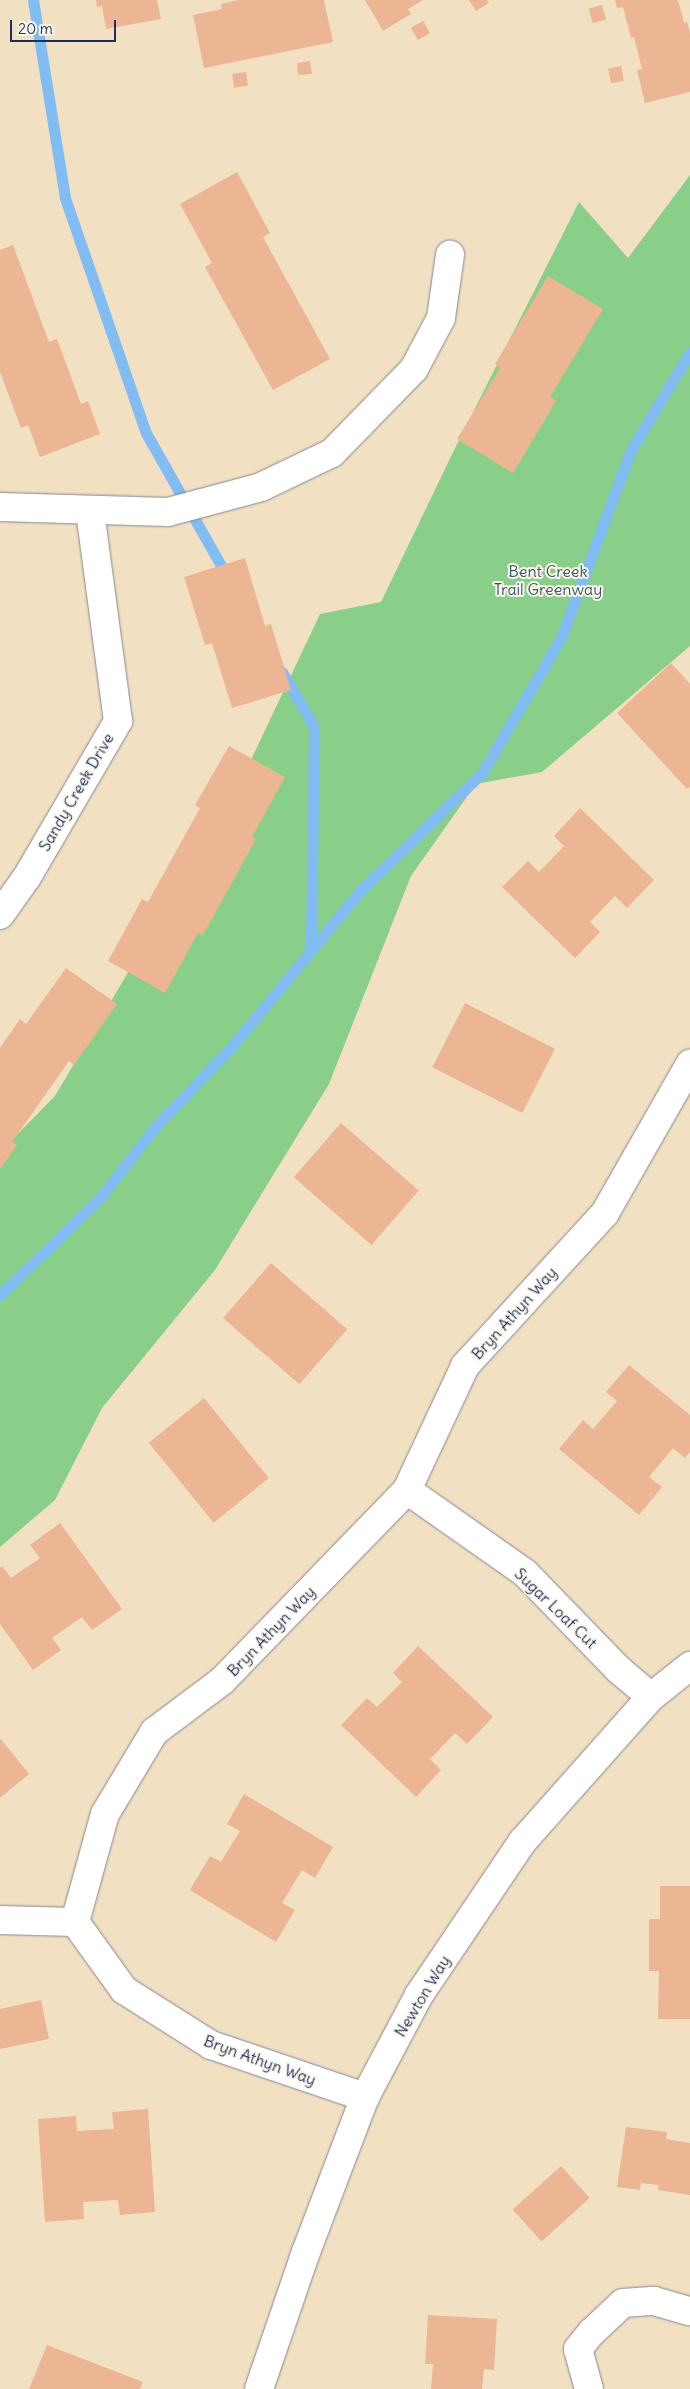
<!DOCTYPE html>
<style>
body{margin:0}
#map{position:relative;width:690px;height:2389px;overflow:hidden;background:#f2e0c3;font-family:Delius,sans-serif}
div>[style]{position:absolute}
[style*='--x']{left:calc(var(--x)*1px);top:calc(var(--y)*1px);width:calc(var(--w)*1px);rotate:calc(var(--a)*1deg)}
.green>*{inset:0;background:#8acf89}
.stream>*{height:11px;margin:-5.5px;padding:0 5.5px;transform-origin:5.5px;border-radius:5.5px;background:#81bcf3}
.building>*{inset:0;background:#ecb594;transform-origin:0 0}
.roads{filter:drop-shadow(0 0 1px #868890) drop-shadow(0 0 1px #868890)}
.minor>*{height:28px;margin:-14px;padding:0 14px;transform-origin:14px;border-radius:14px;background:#fff}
span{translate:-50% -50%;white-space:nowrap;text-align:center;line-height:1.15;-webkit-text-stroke:4px #fbf7ec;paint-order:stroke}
.park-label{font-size:16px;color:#375769}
.street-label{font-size:16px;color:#1b2f5e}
.scale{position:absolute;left:10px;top:20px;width:106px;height:22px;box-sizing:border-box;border:2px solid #1b2f5e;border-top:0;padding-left:6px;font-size:15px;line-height:18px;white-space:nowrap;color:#1b2f5e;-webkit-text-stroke:4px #fbf7ec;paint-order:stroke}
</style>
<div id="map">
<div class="green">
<i style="clip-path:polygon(690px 175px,690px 646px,542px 772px,476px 784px,411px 876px,329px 1084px,215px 1270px,102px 1408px,55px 1500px,0 1547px,0 1152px,55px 1096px,240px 783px,320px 614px,381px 602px,457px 444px,579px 202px,628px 258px)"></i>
</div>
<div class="stream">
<i style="--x:33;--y:0;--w:201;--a:80.8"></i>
<i style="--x:65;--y:198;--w:249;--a:71"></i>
<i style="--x:146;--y:433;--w:167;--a:60.5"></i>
<i style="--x:282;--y:672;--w:64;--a:59.8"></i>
<i style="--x:314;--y:727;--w:221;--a:90.8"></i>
<i style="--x:0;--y:1295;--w:139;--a:-44.1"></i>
<i style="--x:100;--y:1198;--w:90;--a:-52.2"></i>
<i style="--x:155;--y:1127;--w:113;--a:-46.4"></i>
<i style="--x:233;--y:1045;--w:198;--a:-50.5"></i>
<i style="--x:359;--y:892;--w:171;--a:-44.1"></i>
<i style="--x:482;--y:773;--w:156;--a:-59.7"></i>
<i style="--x:561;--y:638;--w:201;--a:-69.6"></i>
<i style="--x:631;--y:450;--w:114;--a:-59"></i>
</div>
<div class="building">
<i style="clip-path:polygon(96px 0,157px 0,161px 19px,106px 29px,102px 6px,97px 7px)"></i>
<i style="clip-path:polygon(239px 0,324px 0,333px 42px,204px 68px,193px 15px,222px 9px,221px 4px)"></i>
<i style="clip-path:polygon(365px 0,423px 0,408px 9px,411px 14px,383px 31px)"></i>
<i style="clip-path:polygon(469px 0,487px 0,489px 3px,476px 11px)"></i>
<i style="clip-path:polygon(615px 0,678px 0,684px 23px,687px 22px,690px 33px,690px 92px,645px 103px,637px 70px,642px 69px,634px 37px,631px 38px,623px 7px,617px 8px)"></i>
<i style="left:602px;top:5px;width:15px;height:14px;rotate:74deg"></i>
<i style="left:423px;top:21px;width:14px;height:14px;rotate:60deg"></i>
<i style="clip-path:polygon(310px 61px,312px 74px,298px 75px,297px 63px)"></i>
<i style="left:621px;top:66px;width:15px;height:13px;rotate:79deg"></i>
<i style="left:246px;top:72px;width:14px;height:14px;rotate:82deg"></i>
<i style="clip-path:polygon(237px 172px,270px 233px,263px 237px,330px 359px,273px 390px,205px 267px,212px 263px,180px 204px)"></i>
<i style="clip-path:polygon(13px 245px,49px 342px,57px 339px,81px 404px,88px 401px,100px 434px,40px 457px,28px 425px,21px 428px,0 372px,0 250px)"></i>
<i style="clip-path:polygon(548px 276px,603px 309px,550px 397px,556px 401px,513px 473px,457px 439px,500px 368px,495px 364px)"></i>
<i style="clip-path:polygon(245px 558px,265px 626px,271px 624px,291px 690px,232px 708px,212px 643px,205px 645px,184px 577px)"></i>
<i style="clip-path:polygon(671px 663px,690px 684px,690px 787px,687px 789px,617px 713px)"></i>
<i style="clip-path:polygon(229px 746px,285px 777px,252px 837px,256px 839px,203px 935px,198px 933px,165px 993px,108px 961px,142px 899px,148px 902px,200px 808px,195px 805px)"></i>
<i style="clip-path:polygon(580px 808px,654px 880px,627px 908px,615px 896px,590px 922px,600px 932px,575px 958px,502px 887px,528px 861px,539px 872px,564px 846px,554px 836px)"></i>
<i style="clip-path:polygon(66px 968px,117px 1004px,74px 1065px,69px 1061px,12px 1142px,17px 1145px,0 1169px,0 1048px,20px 1019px,26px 1024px)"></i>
<i style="left:465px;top:1003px;width:101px;height:72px;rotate:27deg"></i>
<i style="left:341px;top:1123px;width:103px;height:72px;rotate:41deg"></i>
<i style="left:271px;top:1263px;width:101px;height:73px;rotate:41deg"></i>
<i style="clip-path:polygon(629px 1365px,690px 1415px,690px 1452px,685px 1458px,673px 1448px,649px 1477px,662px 1487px,639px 1515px,559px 1449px,583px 1420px,593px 1429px,617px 1401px,606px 1392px)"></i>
<i style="left:204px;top:1398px;width:103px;height:71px;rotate:51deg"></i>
<i style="clip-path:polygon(60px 1523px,122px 1609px,92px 1630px,82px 1617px,52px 1638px,61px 1650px,33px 1670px,0 1624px,0 1568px,2px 1566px,11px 1578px,40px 1558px,30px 1545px)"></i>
<i style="clip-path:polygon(418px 1646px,493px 1717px,467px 1744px,455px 1733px,430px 1759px,441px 1770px,416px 1797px,341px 1725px,367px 1698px,377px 1707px,402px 1682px,393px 1673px)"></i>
<i style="clip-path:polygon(0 1738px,29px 1774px,0 1798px)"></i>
<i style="clip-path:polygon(244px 1794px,333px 1847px,315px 1878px,302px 1870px,282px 1903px,295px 1910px,276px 1942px,190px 1890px,210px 1856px,221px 1862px,240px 1831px,227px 1824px)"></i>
<i style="clip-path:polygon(660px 1886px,690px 1886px,690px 2019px,658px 2019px,659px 1971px,649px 1971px,649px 1919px,660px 1919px)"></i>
<i style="clip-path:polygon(41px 2000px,49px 2039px,0 2049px,0 2009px)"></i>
<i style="clip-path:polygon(148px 2109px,155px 2212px,120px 2215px,118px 2200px,83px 2202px,84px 2219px,45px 2222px,38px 2119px,76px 2116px,77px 2131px,114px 2129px,112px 2112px)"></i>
<i style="clip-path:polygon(626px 2127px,667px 2132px,666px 2139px,690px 2143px,690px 2195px,658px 2190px,659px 2185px,641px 2183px,640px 2190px,617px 2187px)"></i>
<i style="left:561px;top:2166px;width:43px;height:65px;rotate:48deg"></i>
<i style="clip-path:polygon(428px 2315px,497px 2319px,494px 2370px,484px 2369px,482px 2389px,431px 2389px,433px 2364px,425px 2364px)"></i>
<i style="clip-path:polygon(47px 2345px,143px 2382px,140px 2389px,29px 2389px)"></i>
</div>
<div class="roads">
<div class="minor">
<i style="--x:0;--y:507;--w:168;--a:1.7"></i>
<i style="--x:168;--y:512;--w:96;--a:-15"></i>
<i style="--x:261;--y:487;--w:79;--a:-25.6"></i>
<i style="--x:332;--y:453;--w:117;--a:-45.7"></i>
<i style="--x:414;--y:369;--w:58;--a:-62.1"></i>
<i style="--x:441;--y:318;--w:64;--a:-81.9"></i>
<i style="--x:0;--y:915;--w:47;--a:-54.6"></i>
<i style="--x:27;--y:877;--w:181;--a:-59.7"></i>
<i style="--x:118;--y:721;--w:212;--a:-97.6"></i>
<i style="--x:407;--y:1490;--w:144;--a:35.1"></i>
<i style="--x:525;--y:1573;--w:134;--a:45.9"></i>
<i style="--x:618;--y:1669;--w:43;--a:40.3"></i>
<i style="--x:0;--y:1920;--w:75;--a:1.5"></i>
<i style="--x:75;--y:1922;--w:112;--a:-74.5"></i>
<i style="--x:105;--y:1814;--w:96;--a:-59.1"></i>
<i style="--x:154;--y:1732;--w:85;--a:-36.9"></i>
<i style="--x:222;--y:1681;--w:266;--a:-45.9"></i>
<i style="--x:407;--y:1490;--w:137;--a:-64.9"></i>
<i style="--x:465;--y:1366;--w:207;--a:-47.5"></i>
<i style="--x:605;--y:1213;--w:172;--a:-60.3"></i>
<i style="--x:75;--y:1922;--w:84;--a:54.2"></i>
<i style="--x:124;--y:1990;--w:103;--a:32.3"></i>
<i style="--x:211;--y:2045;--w:163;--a:18.7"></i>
<i style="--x:259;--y:2389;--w:145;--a:-71.1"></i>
<i style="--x:306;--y:2252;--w:166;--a:-69.2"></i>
<i style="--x:365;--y:2097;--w:115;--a:-62.1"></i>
<i style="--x:419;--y:1995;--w:186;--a:-56"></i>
<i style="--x:523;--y:1841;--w:193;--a:-48.4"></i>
<i style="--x:651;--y:1697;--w:50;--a:-38.5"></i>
<i style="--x:589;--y:2389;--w:41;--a:-105.4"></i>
<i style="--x:578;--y:2349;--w:22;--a:-51"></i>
<i style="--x:592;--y:2332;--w:42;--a:-43.1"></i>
<i style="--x:623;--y:2303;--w:31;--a:-4"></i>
<i style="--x:654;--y:2301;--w:37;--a:16"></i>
</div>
</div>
<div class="park-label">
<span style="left:548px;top:580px">Bent Creek<br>Trail Greenway</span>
</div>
<div class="street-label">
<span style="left:76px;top:792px;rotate:-60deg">Sandy Creek Drive</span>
<span style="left:514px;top:1313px;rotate:-48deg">Bryn Athyn Way</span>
<span style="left:556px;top:1608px;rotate:44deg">Sugar Loaf Cut</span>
<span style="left:271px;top:1631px;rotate:-46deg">Bryn Athyn Way</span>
<span style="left:422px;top:1996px;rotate:-59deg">Newton Way</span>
<span style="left:260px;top:2060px;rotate:20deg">Bryn Athyn Way</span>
</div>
<div class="scale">20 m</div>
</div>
